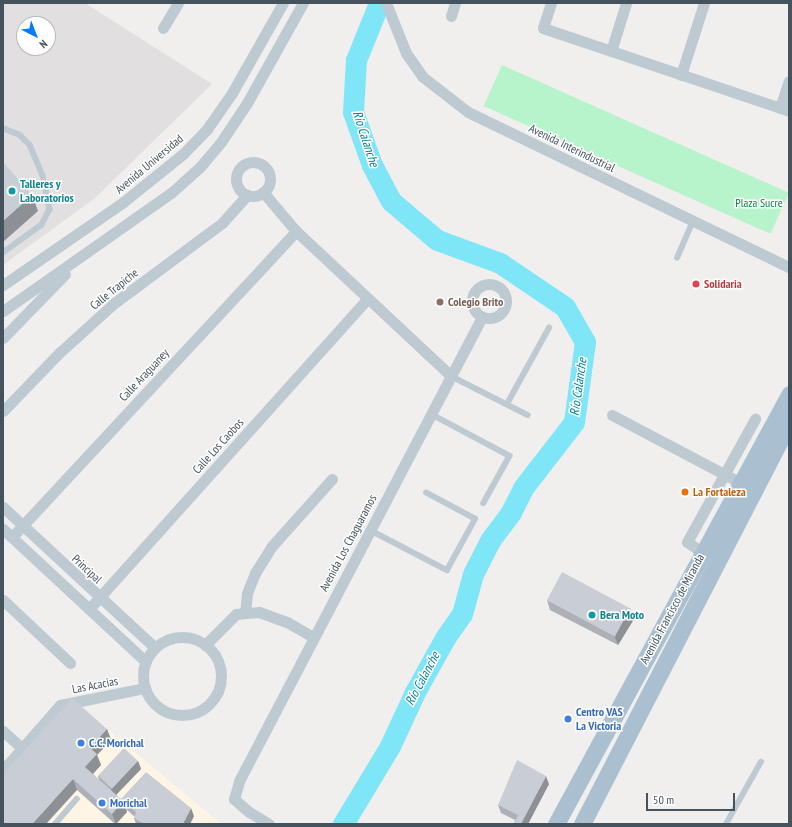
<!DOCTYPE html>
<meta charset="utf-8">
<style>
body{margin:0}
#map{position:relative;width:792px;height:827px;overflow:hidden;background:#f1eeee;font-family:"PT Sans Narrow",sans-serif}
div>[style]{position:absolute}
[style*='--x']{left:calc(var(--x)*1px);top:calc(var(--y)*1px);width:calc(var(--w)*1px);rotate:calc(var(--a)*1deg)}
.commercial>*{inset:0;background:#fef5e5}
.education>*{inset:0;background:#e2dfe0}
.green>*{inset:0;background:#b7f4cb;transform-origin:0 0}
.river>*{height:21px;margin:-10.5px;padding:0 10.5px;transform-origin:10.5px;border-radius:10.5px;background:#7ee6f7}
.service>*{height:5.5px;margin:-2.75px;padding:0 2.75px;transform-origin:2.75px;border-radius:2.75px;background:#bdcad2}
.minor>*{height:11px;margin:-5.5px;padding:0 5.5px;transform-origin:5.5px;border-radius:5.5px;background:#bdcad2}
.minor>.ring{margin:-5.5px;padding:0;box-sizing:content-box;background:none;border:11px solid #bdcad2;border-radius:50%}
.primary>*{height:17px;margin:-8.5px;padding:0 8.5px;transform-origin:8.5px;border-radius:8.5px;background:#aac0d1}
.wall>*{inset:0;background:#adb0b7}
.shaded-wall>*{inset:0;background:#8d9095}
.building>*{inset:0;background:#c9cdd5;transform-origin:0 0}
.dots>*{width:11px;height:11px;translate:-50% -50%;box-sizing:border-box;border:2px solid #fff;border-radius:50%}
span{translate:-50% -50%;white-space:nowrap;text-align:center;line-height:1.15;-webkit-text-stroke:3px #fff;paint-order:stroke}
.street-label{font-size:12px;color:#44535e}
.culture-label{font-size:12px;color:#0d838f;font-weight:700}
.left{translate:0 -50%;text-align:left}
.park-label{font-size:12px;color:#0b8340}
.health-label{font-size:12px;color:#be3a42;font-weight:700}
.education-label{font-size:12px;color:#785e54;font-weight:700}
.food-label{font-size:12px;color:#c56008;font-weight:700}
.shop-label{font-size:12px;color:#366cbe;font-weight:700}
.water-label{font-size:13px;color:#037f94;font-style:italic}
.frame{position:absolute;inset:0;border:4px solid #44535e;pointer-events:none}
.north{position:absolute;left:16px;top:16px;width:40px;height:40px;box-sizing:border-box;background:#fff;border:1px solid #b4babf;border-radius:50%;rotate:138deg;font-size:11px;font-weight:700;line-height:16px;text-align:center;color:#44535e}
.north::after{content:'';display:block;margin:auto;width:14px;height:18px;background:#027df7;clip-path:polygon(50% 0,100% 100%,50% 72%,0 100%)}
.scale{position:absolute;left:646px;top:793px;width:89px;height:18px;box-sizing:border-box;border:2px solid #44535e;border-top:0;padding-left:5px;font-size:12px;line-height:14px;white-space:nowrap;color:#44535e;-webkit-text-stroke:3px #fff;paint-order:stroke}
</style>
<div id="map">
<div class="commercial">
<i style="clip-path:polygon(75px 702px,221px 824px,3px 824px)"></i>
</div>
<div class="education">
<i style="clip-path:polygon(evenodd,3px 3px,85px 3px,212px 84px,95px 198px,3px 265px,3px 3px,24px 24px,48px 24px,48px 48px,24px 48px,24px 24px)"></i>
</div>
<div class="green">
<i style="left:502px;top:65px;width:314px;height:45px;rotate:24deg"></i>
</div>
<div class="river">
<i style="--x:343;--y:824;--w:91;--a:-58.9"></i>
<i style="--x:390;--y:746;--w:60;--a:-65.2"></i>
<i style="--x:415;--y:692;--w:62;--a:-60.9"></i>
<i style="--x:445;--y:638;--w:29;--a:-55"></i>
<i style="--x:462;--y:614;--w:41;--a:-74.6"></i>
<i style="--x:473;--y:574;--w:39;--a:-63"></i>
<i style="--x:491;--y:539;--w:34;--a:-53"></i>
<i style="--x:511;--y:512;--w:27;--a:-63"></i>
<i style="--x:523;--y:488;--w:83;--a:-52.3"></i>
<i style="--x:574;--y:422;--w:81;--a:-82.2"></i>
<i style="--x:585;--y:342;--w:40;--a:-119.7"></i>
<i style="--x:565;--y:307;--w:78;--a:-145.9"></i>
<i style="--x:500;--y:263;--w:67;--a:-159.9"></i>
<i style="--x:437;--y:240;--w:60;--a:-139.7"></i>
<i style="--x:391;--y:201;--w:41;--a:-117.8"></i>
<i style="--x:372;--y:165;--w:56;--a:-109.7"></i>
<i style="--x:353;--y:112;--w:52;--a:-86.7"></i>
<i style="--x:356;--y:60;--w:61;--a:-68"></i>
</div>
<div class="service">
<i style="--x:3;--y:128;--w:18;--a:22"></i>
<i style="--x:20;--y:135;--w:14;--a:45"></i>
<i style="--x:30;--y:145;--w:34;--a:67"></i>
<i style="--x:43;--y:176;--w:34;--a:78"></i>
<i style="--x:50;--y:209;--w:18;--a:117"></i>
<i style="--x:42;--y:225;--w:48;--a:144.3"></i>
<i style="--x:677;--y:258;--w:40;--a:-66.6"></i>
<i style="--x:451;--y:376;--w:86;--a:26.9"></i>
<i style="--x:507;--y:404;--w:87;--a:-61.1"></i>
<i style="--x:431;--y:414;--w:89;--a:28"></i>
<i style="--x:510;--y:456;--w:54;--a:119"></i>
<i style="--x:370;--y:530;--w:87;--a:27.5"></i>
<i style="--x:447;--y:570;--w:58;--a:-61.2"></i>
<i style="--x:475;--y:519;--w:55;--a:-152"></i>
<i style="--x:55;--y:824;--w:33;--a:-49"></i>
<i style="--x:726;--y:824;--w:71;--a:-60.6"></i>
</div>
<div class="minor">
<i style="--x:386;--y:3;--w:54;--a:68.2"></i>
<i style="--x:406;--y:53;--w:29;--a:55"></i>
<i style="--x:423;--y:77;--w:57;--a:37.9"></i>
<i style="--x:468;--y:112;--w:356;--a:25.8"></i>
<i style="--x:551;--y:3;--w:26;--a:108"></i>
<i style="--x:543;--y:28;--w:260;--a:18.6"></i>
<i style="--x:451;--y:16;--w:14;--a:-73"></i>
<i style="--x:163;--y:28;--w:29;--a:-59"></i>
<i style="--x:611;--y:51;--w:50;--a:-72.6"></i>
<i style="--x:681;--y:75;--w:76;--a:-72.3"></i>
<i style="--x:780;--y:108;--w:28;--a:-72"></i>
<i class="ring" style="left:236px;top:162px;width:23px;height:23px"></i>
<i style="--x:263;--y:192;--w:51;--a:49.8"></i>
<i style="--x:296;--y:231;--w:212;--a:43.1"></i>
<i class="ring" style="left:472px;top:284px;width:23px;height:23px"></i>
<i style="--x:3;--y:285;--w:145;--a:-34.6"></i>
<i style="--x:122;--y:203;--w:78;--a:-38.8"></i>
<i style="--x:183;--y:154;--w:35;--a:-46"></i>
<i style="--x:207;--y:129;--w:44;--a:-55.2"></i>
<i style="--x:232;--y:93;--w:103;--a:-60.5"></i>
<i style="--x:3;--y:311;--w:205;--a:-35.1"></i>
<i style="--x:171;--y:193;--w:39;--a:-42"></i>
<i style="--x:200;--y:167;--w:33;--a:-50"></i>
<i style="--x:221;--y:142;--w:47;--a:-56.3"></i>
<i style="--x:247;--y:103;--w:115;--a:-60.8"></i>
<i style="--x:3;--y:338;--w:89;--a:-45.9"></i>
<i style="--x:3;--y:411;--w:81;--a:-46"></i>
<i style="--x:59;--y:353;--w:73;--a:-42.2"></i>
<i style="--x:113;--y:304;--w:136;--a:-36.6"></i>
<i style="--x:222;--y:223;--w:38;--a:-48"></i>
<i style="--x:612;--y:415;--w:146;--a:27.8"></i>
<i style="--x:3;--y:507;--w:207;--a:42.8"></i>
<i style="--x:3;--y:529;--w:195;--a:42.9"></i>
<i style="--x:12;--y:537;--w:417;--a:-47.1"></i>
<i style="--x:703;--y:553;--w:19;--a:-145"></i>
<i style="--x:687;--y:542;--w:141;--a:-61.1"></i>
<i style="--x:3;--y:600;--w:92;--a:43.2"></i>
<i style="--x:89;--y:609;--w:416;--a:-48.1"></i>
<i style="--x:245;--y:613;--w:20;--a:-84"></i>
<i style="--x:247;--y:593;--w:22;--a:-68"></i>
<i style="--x:255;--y:573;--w:32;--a:-58"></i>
<i style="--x:272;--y:546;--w:90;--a:-48.2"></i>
<i class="ring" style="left:143px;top:637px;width:67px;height:67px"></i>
<i style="--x:205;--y:645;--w:44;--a:-45"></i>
<i style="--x:236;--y:614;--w:23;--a:-5"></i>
<i style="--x:259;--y:612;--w:30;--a:20"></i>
<i style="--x:287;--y:622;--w:30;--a:30"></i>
<i style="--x:3;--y:731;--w:25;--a:42"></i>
<i style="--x:3;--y:770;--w:86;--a:-48.8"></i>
<i style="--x:60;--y:705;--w:87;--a:-11.3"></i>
<i style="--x:269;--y:824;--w:23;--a:-149"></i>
<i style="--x:249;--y:812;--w:20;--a:-139"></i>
<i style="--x:234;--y:799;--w:19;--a:-74"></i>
<i style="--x:239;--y:781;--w:524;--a:-62.36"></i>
</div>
<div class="primary">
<i style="--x:556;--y:824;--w:489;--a:-61.5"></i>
<i style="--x:582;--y:824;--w:451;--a:-62.7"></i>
</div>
<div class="wall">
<i style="clip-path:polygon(547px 600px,634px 619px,618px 645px,550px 610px)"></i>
<i style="clip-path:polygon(107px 729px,111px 740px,97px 755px,101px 765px,93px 774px,99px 780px,98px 776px,138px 761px,141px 769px,116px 795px,122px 800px,194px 816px,190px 824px,136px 824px,134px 818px,135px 817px,126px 809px,127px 812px,116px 824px,115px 824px,77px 790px,3px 824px)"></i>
<i style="clip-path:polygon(549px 784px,528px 824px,514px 824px,514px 823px,515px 820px,501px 813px,498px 805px)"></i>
</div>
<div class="shaded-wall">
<i style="clip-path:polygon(32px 195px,38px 211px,3px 242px,3px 221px)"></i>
<i style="clip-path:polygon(630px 608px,634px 619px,618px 645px,614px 635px)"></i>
<i style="clip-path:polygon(107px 729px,111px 740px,97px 755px,101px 765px,89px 778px,85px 767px,90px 748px)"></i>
<i style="clip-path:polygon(138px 761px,141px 769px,114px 797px,111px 789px)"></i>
<i style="clip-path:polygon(546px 776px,549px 784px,528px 824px,521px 824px)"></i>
<i style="clip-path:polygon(73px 779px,77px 790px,46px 824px,32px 824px)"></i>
<i style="clip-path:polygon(123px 801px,127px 812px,116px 824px,112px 814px)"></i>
<i style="clip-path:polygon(191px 808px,194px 816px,190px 824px,183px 824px)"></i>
</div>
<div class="building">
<i style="clip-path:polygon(3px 162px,32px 195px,3px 221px)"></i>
<i style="left:562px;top:572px;width:77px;height:32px;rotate:28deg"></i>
<i style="clip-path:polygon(72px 698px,107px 729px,90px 748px,97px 754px,85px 767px,123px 801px,112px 814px,73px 779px,32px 824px,3px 824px,3px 774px)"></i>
<i style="left:124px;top:748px;width:19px;height:38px;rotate:43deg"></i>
<i style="clip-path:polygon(517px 760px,546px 776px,521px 824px,514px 823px,518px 815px,498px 805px)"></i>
<i style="clip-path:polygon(146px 772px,191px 808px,183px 824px,144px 824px,134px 818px,136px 812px,121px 799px)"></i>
</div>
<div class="dots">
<i style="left:12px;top:191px;background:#0f9aa8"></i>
<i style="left:696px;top:284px;background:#e0444e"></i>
<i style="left:440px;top:302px;background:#8d6e63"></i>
<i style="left:685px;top:492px;background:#e8710a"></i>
<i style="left:592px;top:615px;background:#0f9aa8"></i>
<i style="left:568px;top:719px;background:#3f7fe0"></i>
<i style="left:81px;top:743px;background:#3f7fe0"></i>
<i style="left:102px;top:803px;background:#3f7fe0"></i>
</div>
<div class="street-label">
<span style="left:572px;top:148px;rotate:26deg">Avenida Interindustrial</span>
<span style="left:149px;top:164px;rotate:-40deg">Avenida Universidad</span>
<span style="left:114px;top:289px;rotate:-39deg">Calle Trapiche</span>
<span style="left:144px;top:375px;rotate:-47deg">Calle Araguaney</span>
<span style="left:218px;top:446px;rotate:-48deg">Calle Los Caobos</span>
<span style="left:348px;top:543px;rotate:-62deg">Avenida Los Chaguaramos</span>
<span style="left:87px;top:569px;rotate:43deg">Principal</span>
<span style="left:672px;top:609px;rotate:-62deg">Avenida Francisco de Miranda</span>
<span style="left:95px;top:685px;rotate:-11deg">Las Acacias</span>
</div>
<div class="culture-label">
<span class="left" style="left:20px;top:191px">Talleres y<br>Laboratorios</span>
<span class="left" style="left:600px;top:615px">Bera Moto</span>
</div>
<div class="park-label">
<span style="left:759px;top:203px">Plaza Sucre</span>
</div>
<div class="health-label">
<span class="left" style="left:704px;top:284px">Solidaria</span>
</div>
<div class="education-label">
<span class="left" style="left:448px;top:302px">Colegio Brito</span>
</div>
<div class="food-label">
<span class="left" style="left:693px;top:492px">La Fortaleza</span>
</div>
<div class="shop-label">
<span class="left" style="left:576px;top:719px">Centro VAS<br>La Victoria</span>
<span class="left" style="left:89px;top:743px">C.C. Morichal</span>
<span class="left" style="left:110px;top:803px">Morichal</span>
</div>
<div class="water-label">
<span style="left:365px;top:139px;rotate:72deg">Río Calanche</span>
<span style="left:579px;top:387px;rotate:-82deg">Río Calanche</span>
<span style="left:423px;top:679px;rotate:-62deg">Río Calanche</span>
</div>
<div class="frame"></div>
<div class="north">N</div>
<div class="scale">50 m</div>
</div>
